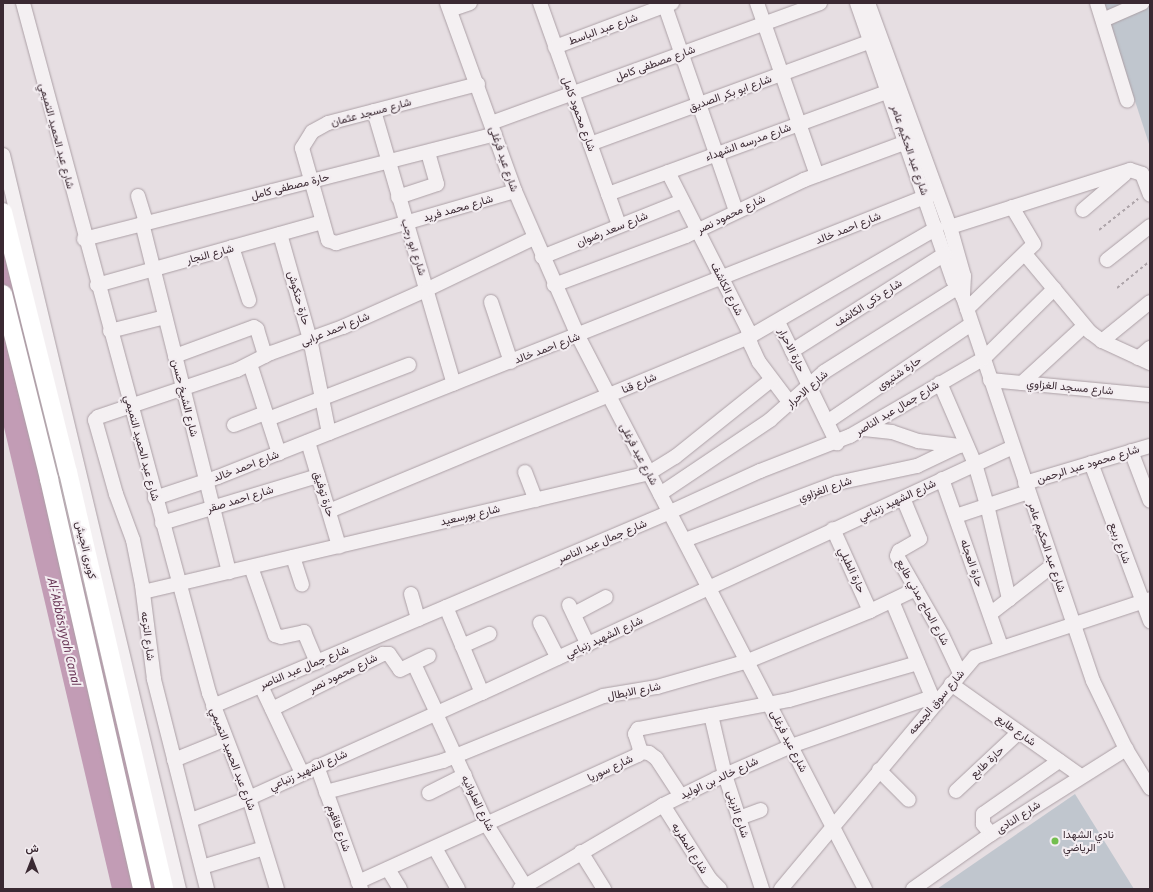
<!DOCTYPE html>
<meta charset="utf-8">
<style>
body{margin:0}
#map{position:relative;width:1153px;height:892px;overflow:hidden;background:#e6dee2;font-family:"Noto Sans",Vazirmatn,sans-serif}
div>[style]{position:absolute}
[style*='--x']{left:calc(var(--x)*1px);top:calc(var(--y)*1px);width:calc(var(--w)*1px);rotate:calc(var(--a)*1deg)}
.green>*{inset:0;background:#c0c6ce}
.water>*{inset:0;background:#c29cb5}
.path>*{height:2px;margin-top:-1px;transform-origin:0;background:repeating-linear-gradient(90deg,#ada4a9 0 3px,transparent 0 6px)}
.roads{filter:drop-shadow(0 0 1px #aca0a6) drop-shadow(0 0 1px #aca0a6)}
.minor>*{height:14px;margin:-7px;padding:0 7px;transform-origin:7px;border-radius:7px;background:#f4f0f2}
.major>*{height:18px;margin:-9px;padding:0 9px;transform-origin:9px;border-radius:9px;background:#fff}
.dots>*{width:11px;height:11px;translate:-50% -50%;box-sizing:border-box;border:2px solid #f3edf1;border-radius:50%}
span{translate:-50% -50%;white-space:nowrap;text-align:center;line-height:1.15;-webkit-text-stroke:4px #f3edf1;paint-order:stroke}
.street-label{font-size:11px;color:#3a2932}
.poi-label{font-size:11px;color:#3a2932}
.left{translate:0 -50%;text-align:left}
.water-label{font-size:12px;color:#6a3757;font-style:italic}
.frame{position:absolute;inset:0;border:4px solid #3a2932;pointer-events:none}
.north{position:absolute;left:12px;top:840px;width:40px;height:40px;-webkit-text-stroke:3px #f3edf1;paint-order:stroke;rotate:0deg;font-size:11px;font-weight:700;line-height:16px;text-align:center;color:#3a2932}
.north::after{content:'';display:block;margin:auto;width:14px;height:18px;background:#3a2932;clip-path:polygon(50% 0,100% 100%,50% 72%,0 100%)}
</style>
<div id="map">
<div class="green">
<i style="clip-path:polygon(1103px 3px,1150px 3px,1150px 147px)"></i>
<i style="clip-path:polygon(1075px 794px,1134px 889px,937px 889px)"></i>
</div>
<div class="water">
<i style="clip-path:polygon(3px 245px,156px 889px,112px 889px,3px 423px)"></i>
</div>
<div class="path">
<i style="--x:1099;--y:230;--w:50;--a:-38.5"></i>
<i style="--x:1117;--y:288;--w:43;--a:-39.3"></i>
</div>
<div class="roads">
<div class="minor">
<i style="--x:23;--y:3;--w:715;--a:74.91"></i>
<i style="--x:209;--y:693;--w:112;--a:69.1"></i>
<i style="--x:249;--y:798;--w:95;--a:72.9"></i>
<i style="--x:447;--y:3;--w:200;--a:70.1"></i>
<i style="--x:515;--y:191;--w:158;--a:66.5"></i>
<i style="--x:578;--y:336;--w:623;--a:62.57"></i>
<i style="--x:540;--y:3;--w:236;--a:70.4"></i>
<i style="--x:664;--y:3;--w:220;--a:70.9"></i>
<i style="--x:757;--y:3;--w:182;--a:70.8"></i>
<i style="--x:857;--y:3;--w:293;--a:70.9"></i>
<i style="--x:953;--y:280;--w:20;--a:60"></i>
<i style="--x:963;--y:297;--w:405;--a:71.3"></i>
<i style="--x:1093;--y:681;--w:76;--a:64.1"></i>
<i style="--x:1126;--y:749;--w:46;--a:58.4"></i>
<i style="--x:868;--y:3;--w:239;--a:69.9"></i>
<i style="--x:950;--y:227;--w:51;--a:74.1"></i>
<i style="--x:964;--y:276;--w:21;--a:93"></i>
<i style="--x:1097;--y:3;--w:102;--a:72.8"></i>
<i style="--x:450;--y:10;--w:21;--a:-19"></i>
<i style="--x:1103;--y:20;--w:43;--a:-23.6"></i>
<i style="--x:555;--y:47;--w:125;--a:-20.6"></i>
<i style="--x:478;--y:84;--w:155;--a:165.4"></i>
<i style="--x:328;--y:123;--w:18;--a:151"></i>
<i style="--x:312;--y:132;--w:19;--a:122"></i>
<i style="--x:302;--y:148;--w:96;--a:74.2"></i>
<i style="--x:328;--y:240;--w:9;--a:21"></i>
<i style="--x:336;--y:243;--w:186;--a:-16.2"></i>
<i style="--x:374;--y:111;--w:284;--a:73.7"></i>
<i style="--x:491;--y:123;--w:350;--a:-20"></i>
<i style="--x:590;--y:144;--w:299;--a:-20.1"></i>
<i style="--x:3;--y:155;--w:755;--a:76.52"></i>
<i style="--x:668;--y:172;--w:177;--a:63.1"></i>
<i style="--x:748;--y:330;--w:15;--a:79"></i>
<i style="--x:751;--y:345;--w:19;--a:65"></i>
<i style="--x:759;--y:362;--w:51;--a:52.9"></i>
<i style="--x:608;--y:194;--w:299;--a:-20.1"></i>
<i style="--x:138;--y:196;--w:27;--a:73"></i>
<i style="--x:398;--y:197;--w:41;--a:-18.4"></i>
<i style="--x:437;--y:184;--w:33;--a:-106"></i>
<i style="--x:1083;--y:210;--w:55;--a:-40.6"></i>
<i style="--x:142;--y:223;--w:360;--a:76"></i>
<i style="--x:950;--y:227;--w:189;--a:-17.6"></i>
<i style="--x:1130;--y:170;--w:13;--a:18"></i>
<i style="--x:1142;--y:174;--w:22;--a:69"></i>
<i style="--x:280;--y:234;--w:109;--a:74.1"></i>
<i style="--x:310;--y:339;--w:96;--a:78.6"></i>
<i style="--x:84;--y:239;--w:424;--a:-14.3"></i>
<i style="--x:232;--y:247;--w:56;--a:72.2"></i>
<i style="--x:1025;--y:254;--w:102;--a:50.2"></i>
<i style="--x:1090;--y:332;--w:15;--a:37"></i>
<i style="--x:1102;--y:341;--w:53;--a:24.6"></i>
<i style="--x:542;--y:257;--w:151;--a:-21.8"></i>
<i style="--x:1107;--y:260;--w:55;--a:-38.3"></i>
<i style="--x:97;--y:285;--w:234;--a:-15.6"></i>
<i style="--x:554;--y:285;--w:141;--a:-20.4"></i>
<i style="--x:686;--y:236;--w:131;--a:-25.4"></i>
<i style="--x:804;--y:180;--w:110;--a:-20.3"></i>
<i style="--x:491;--y:302;--w:63;--a:71.6"></i>
<i style="--x:967;--y:309;--w:93;--a:-44.1"></i>
<i style="--x:1034;--y:244;--w:43;--a:-120.7"></i>
<i style="--x:778;--y:322;--w:135;--a:64"></i>
<i style="--x:110;--y:331;--w:57;--a:-14.3"></i>
<i style="--x:1102;--y:341;--w:62;--a:-39.1"></i>
<i style="--x:792;--y:351;--w:181;--a:-32.4"></i>
<i style="--x:175;--y:356;--w:84;--a:-20.2"></i>
<i style="--x:254;--y:327;--w:4;--a:34"></i>
<i style="--x:257;--y:329;--w:28;--a:73"></i>
<i style="--x:1138;--y:358;--w:16;--a:-40"></i>
<i style="--x:250;--y:364;--w:94;--a:72"></i>
<i style="--x:990;--y:380;--w:161;--a:5.4"></i>
<i style="--x:940;--y:383;--w:88;--a:66.6"></i>
<i style="--x:975;--y:464;--w:43;--a:73.7"></i>
<i style="--x:987;--y:505;--w:97;--a:76.8"></i>
<i style="--x:1022;--y:383;--w:84;--a:-42.6"></i>
<i style="--x:268;--y:419;--w:151;--a:-21"></i>
<i style="--x:827;--y:422;--w:174;--a:-34.2"></i>
<i style="--x:234;--y:425;--w:34;--a:-21"></i>
<i style="--x:864;--y:429;--w:28;--a:6"></i>
<i style="--x:892;--y:432;--w:28;--a:19"></i>
<i style="--x:918;--y:441;--w:42;--a:6.8"></i>
<i style="--x:308;--y:442;--w:109;--a:73.4"></i>
<i style="--x:1131;--y:451;--w:53;--a:69.2"></i>
<i style="--x:1091;--y:463;--w:169;--a:69.5"></i>
<i style="--x:525;--y:472;--w:30;--a:69"></i>
<i style="--x:942;--y:479;--w:178;--a:70.6"></i>
<i style="--x:1025;--y:483;--w:130;--a:-16.5"></i>
<i style="--x:660;--y:494;--w:133;--a:-33.9"></i>
<i style="--x:770;--y:420;--w:72;--a:-41.6"></i>
<i style="--x:824;--y:372;--w:157;--a:-32.3"></i>
<i style="--x:155;--y:498;--w:66;--a:-18.4"></i>
<i style="--x:218;--y:477;--w:773;--a:-21.62"></i>
<i style="--x:903;--y:498;--w:44;--a:67.5"></i>
<i style="--x:920;--y:539;--w:24;--a:150"></i>
<i style="--x:899;--y:551;--w:5;--a:112"></i>
<i style="--x:897;--y:556;--w:91;--a:60.3"></i>
<i style="--x:942;--y:635;--w:42;--a:64.7"></i>
<i style="--x:329;--y:511;--w:455;--a:-22.5"></i>
<i style="--x:749;--y:337;--w:217;--a:-30.1"></i>
<i style="--x:956;--y:516;--w:76;--a:-18.4"></i>
<i style="--x:162;--y:523;--w:163;--a:-16.8"></i>
<i style="--x:833;--y:529;--w:90;--a:65.7"></i>
<i style="--x:685;--y:540;--w:162;--a:-20.6"></i>
<i style="--x:837;--y:483;--w:82;--a:-12"></i>
<i style="--x:917;--y:466;--w:53;--a:-25.6"></i>
<i style="--x:293;--y:557;--w:29;--a:72"></i>
<i style="--x:251;--y:567;--w:72;--a:70.6"></i>
<i style="--x:275;--y:635;--w:6;--a:18"></i>
<i style="--x:281;--y:637;--w:24;--a:-12"></i>
<i style="--x:304;--y:632;--w:33;--a:67"></i>
<i style="--x:143;--y:592;--w:520;--a:-13.23"></i>
<i style="--x:649;--y:473;--w:31;--a:-32"></i>
<i style="--x:675;--y:457;--w:123;--a:-38.7"></i>
<i style="--x:411;--y:594;--w:26;--a:74"></i>
<i style="--x:892;--y:601;--w:112;--a:67.3"></i>
<i style="--x:569;--y:605;--w:44;--a:64.6"></i>
<i style="--x:446;--y:607;--w:93;--a:67.3"></i>
<i style="--x:574;--y:614;--w:36;--a:-28"></i>
<i style="--x:990;--y:614;--w:80;--a:-37.9"></i>
<i style="--x:540;--y:623;--w:39;--a:63"></i>
<i style="--x:462;--y:646;--w:30;--a:-24"></i>
<i style="--x:414;--y:664;--w:54;--a:64.9"></i>
<i style="--x:951;--y:684;--w:159;--a:35.3"></i>
<i style="--x:261;--y:686;--w:96;--a:64.8"></i>
<i style="--x:213;--y:706;--w:496;--a:-23"></i>
<i style="--x:670;--y:512;--w:99;--a:-24.5"></i>
<i style="--x:760;--y:471;--w:97;--a:-21.3"></i>
<i style="--x:850;--y:436;--w:154;--a:-30.1"></i>
<i style="--x:983;--y:359;--w:100;--a:-44.6"></i>
<i style="--x:272;--y:709;--w:124;--a:-26.4"></i>
<i style="--x:383;--y:654;--w:6;--a:0"></i>
<i style="--x:389;--y:654;--w:19;--a:55"></i>
<i style="--x:400;--y:670;--w:32;--a:-26"></i>
<i style="--x:436;--y:714;--w:122;--a:65.3"></i>
<i style="--x:487;--y:825;--w:75;--a:58"></i>
<i style="--x:711;--y:715;--w:62;--a:76.9"></i>
<i style="--x:725;--y:775;--w:120;--a:72"></i>
<i style="--x:640;--y:752;--w:9;--a:6"></i>
<i style="--x:649;--y:753;--w:9;--a:36"></i>
<i style="--x:656;--y:758;--w:45;--a:56.7"></i>
<i style="--x:174;--y:760;--w:56;--a:-22"></i>
<i style="--x:317;--y:766;--w:131;--a:70.3"></i>
<i style="--x:879;--y:770;--w:42;--a:45"></i>
<i style="--x:956;--y:791;--w:86;--a:-43.1"></i>
<i style="--x:326;--y:792;--w:121;--a:-14.8"></i>
<i style="--x:443;--y:761;--w:173;--a:-22.1"></i>
<i style="--x:603;--y:696;--w:55;--a:-9.5"></i>
<i style="--x:657;--y:687;--w:95;--a:-15.9"></i>
<i style="--x:748;--y:661;--w:132;--a:-22.3"></i>
<i style="--x:870;--y:611;--w:51;--a:-25.6"></i>
<i style="--x:429;--y:793;--w:40;--a:-26.6"></i>
<i style="--x:663;--y:805;--w:88;--a:57.6"></i>
<i style="--x:710;--y:879;--w:14;--a:45"></i>
<i style="--x:739;--y:818;--w:23;--a:-20"></i>
<i style="--x:191;--y:820;--w:62;--a:-20.8"></i>
<i style="--x:249;--y:798;--w:256;--a:-24.3"></i>
<i style="--x:482;--y:693;--w:585;--a:-24.86"></i>
<i style="--x:991;--y:834;--w:13;--a:-129"></i>
<i style="--x:983;--y:824;--w:10;--a:-90"></i>
<i style="--x:983;--y:814;--w:93;--a:-34.9"></i>
<i style="--x:435;--y:848;--w:47;--a:60.7"></i>
<i style="--x:581;--y:852;--w:44;--a:58.1"></i>
<i style="--x:202;--y:867;--w:65;--a:-17"></i>
<i style="--x:388;--y:869;--w:23;--a:59"></i>
<i style="--x:358;--y:882;--w:307;--a:-24.4"></i>
<i style="--x:638;--y:755;--w:6;--a:-72"></i>
<i style="--x:640;--y:749;--w:16;--a:-108"></i>
<i style="--x:635;--y:734;--w:6;--a:-59"></i>
<i style="--x:638;--y:729;--w:154;--a:-10.9"></i>
<i style="--x:789;--y:700;--w:134;--a:-16"></i>
<i style="--x:207;--y:889;--w:217;--a:-104.2"></i>
<i style="--x:154;--y:679;--w:95;--a:-97.3"></i>
<i style="--x:142;--y:585;--w:46;--a:-101.3"></i>
<i style="--x:133;--y:540;--w:49;--a:-110.3"></i>
<i style="--x:116;--y:494;--w:77;--a:-105.8"></i>
<i style="--x:95;--y:420;--w:4;--a:-45"></i>
<i style="--x:98;--y:417;--w:147;--a:-18.7"></i>
<i style="--x:237;--y:370;--w:38;--a:-27"></i>
<i style="--x:271;--y:353;--w:77;--a:-19.9"></i>
<i style="--x:343;--y:327;--w:93;--a:-24.1"></i>
<i style="--x:428;--y:289;--w:118;--a:-25.7"></i>
<i style="--x:520;--y:889;--w:166;--a:-30.4"></i>
<i style="--x:663;--y:805;--w:59;--a:-26.1"></i>
<i style="--x:716;--y:779;--w:82;--a:-23.7"></i>
<i style="--x:791;--y:746;--w:149;--a:-19.2"></i>
<i style="--x:781;--y:889;--w:302;--a:-50.1"></i>
<i style="--x:975;--y:657;--w:184;--a:-18.3"></i>
<i style="--x:913;--y:889;--w:95;--a:-35.2"></i>
<i style="--x:991;--y:834;--w:160;--a:-32.2"></i>
</div>
<div class="major">
<i style="--x:3;--y:212;--w:268;--a:76"></i>
<i style="--x:68;--y:472;--w:428;--a:77"></i>
<i style="--x:3;--y:294;--w:191;--a:76"></i>
<i style="--x:49;--y:479;--w:420;--a:77.2"></i>
</div>
</div>
<div class="dots">
<i style="left:1055px;top:841px;background:#73be4f"></i>
</div>
<div class="street-label">
<span style="left:603px;top:29px;rotate:-20deg">شارع عبد الباسط</span>
<span style="left:655px;top:63px;rotate:-20deg">شارع مصطفى كامل</span>
<span style="left:730px;top:93px;rotate:-20deg">شارع ابو بكر الصديق</span>
<span style="left:371px;top:112px;rotate:-15deg">شارع مسجد عثمان</span>
<span style="left:579px;top:114px;rotate:70deg">شارع محمود كامل</span>
<span style="left:57px;top:136px;rotate:75deg">شارع عبد الحميد التميمي</span>
<span style="left:748px;top:142px;rotate:-20deg">شارع مدرسه الشهداء</span>
<span style="left:910px;top:150px;rotate:71deg">شارع عبد الحكيم عامر</span>
<span style="left:504px;top:159px;rotate:71deg">شارع عيد فرغلى</span>
<span style="left:290px;top:186px;rotate:-14deg">حارة مصطفى كامل</span>
<span style="left:458px;top:208px;rotate:-16deg">شارع محمد فريد</span>
<span style="left:731px;top:214px;rotate:-26deg">شارع محمود نصر</span>
<span style="left:848px;top:228px;rotate:-22deg">شارع احمد خالد</span>
<span style="left:612px;top:229px;rotate:-22deg">شارع سعد رضوان</span>
<span style="left:414px;top:247px;rotate:72deg">شارع ابو رجب</span>
<span style="left:210px;top:254px;rotate:-15deg">شارع النجار</span>
<span style="left:727px;top:289px;rotate:63deg">شارع الكاشف</span>
<span style="left:299px;top:298px;rotate:74deg">حارة حنكوش</span>
<span style="left:868px;top:303px;rotate:-33deg">شارع ذكى الكاشف</span>
<span style="left:335px;top:329px;rotate:-22deg">شارع احمد عرابى</span>
<span style="left:547px;top:348px;rotate:-21deg">شارع احمد خالد</span>
<span style="left:792px;top:350px;rotate:64deg">حارة الاحرار</span>
<span style="left:899px;top:373px;rotate:-34deg">حارة شتيوى</span>
<span style="left:639px;top:383px;rotate:-23deg">شارع قنا</span>
<span style="left:1070px;top:387px;rotate:5deg">شارع مسجد الغزاوي</span>
<span style="left:807px;top:389px;rotate:-41deg">شارع الاحرار</span>
<span style="left:185px;top:398px;rotate:76deg">شارع الشيخ حسن</span>
<span style="left:897px;top:408px;rotate:-31deg">شارع جمال عبد الناصر</span>
<span style="left:142px;top:448px;rotate:75deg">شارع عبد الحميد التميمي</span>
<span style="left:639px;top:454px;rotate:62deg">شارع عيد فرغلى</span>
<span style="left:1088px;top:464px;rotate:-17deg">شارع محمود عبد الرحمن</span>
<span style="left:246px;top:466px;rotate:-21deg">شارع احمد خالد</span>
<span style="left:825px;top:489px;rotate:-19deg">شارع الغزاوي</span>
<span style="left:324px;top:494px;rotate:73deg">حارة توفيق</span>
<span style="left:240px;top:499px;rotate:-17deg">شارع احمد صقر</span>
<span style="left:897px;top:500px;rotate:-25deg">شارع الشهيد زنباعي</span>
<span style="left:470px;top:515px;rotate:-13deg">شارع بورسعيد</span>
<span style="left:602px;top:541px;rotate:-23deg">شارع جمال عبد الناصر</span>
<span style="left:1120px;top:543px;rotate:70deg">شارع ربيع</span>
<span style="left:1047px;top:547px;rotate:71deg">شارع عبد الحكيم عامر</span>
<span style="left:86px;top:550px;rotate:77deg">كوبرى الجيش</span>
<span style="left:972px;top:563px;rotate:71deg">حارة العجله</span>
<span style="left:852px;top:570px;rotate:65deg">حارة الطبلي</span>
<span style="left:923px;top:602px;rotate:61deg">شارع الحاج مدني طايع</span>
<span style="left:148px;top:636px;rotate:83deg">شارع الترعه</span>
<span style="left:604px;top:637px;rotate:-25deg">شارع الشهيد زنباعي</span>
<span style="left:304px;top:667px;rotate:-23deg">شارع جمال عبد الناصر</span>
<span style="left:343px;top:673px;rotate:-26deg">شارع محمود نصر</span>
<span style="left:634px;top:691px;rotate:-11deg">شارع الابطال</span>
<span style="left:936px;top:702px;rotate:-50deg">شارع سوق الجمعه</span>
<span style="left:1016px;top:730px;rotate:35deg">شارع طايع</span>
<span style="left:789px;top:741px;rotate:63deg">شارع عيد فرغلى</span>
<span style="left:233px;top:759px;rotate:69deg">شارع عبد الحميد التميمي</span>
<span style="left:987px;top:762px;rotate:-43deg">حارة طابع</span>
<span style="left:610px;top:768px;rotate:-25deg">شارع سوريا</span>
<span style="left:308px;top:770px;rotate:-24deg">شارع الشهيد زنباعي</span>
<span style="left:719px;top:778px;rotate:-25deg">شارع خالد بن الوليد</span>
<span style="left:478px;top:803px;rotate:64deg">شارع العلوانيه</span>
<span style="left:738px;top:814px;rotate:72deg">شارع الزينى</span>
<span style="left:1018px;top:817px;rotate:-33deg">شارع النادى</span>
<span style="left:339px;top:828px;rotate:70deg">شارع فاقوم</span>
<span style="left:690px;top:848px;rotate:58deg">شارع المطريه</span>
</div>
<div class="poi-label">
<span class="left" style="left:1063px;top:841px">نادي الشهدا<br>الرياضي</span>
</div>
<div class="water-label">
<span style="left:64px;top:632px;rotate:77deg">Al-ʿAbbāsiyyah Canal</span>
</div>
<div class="frame"></div>
<div class="north">ش</div>
</div>
